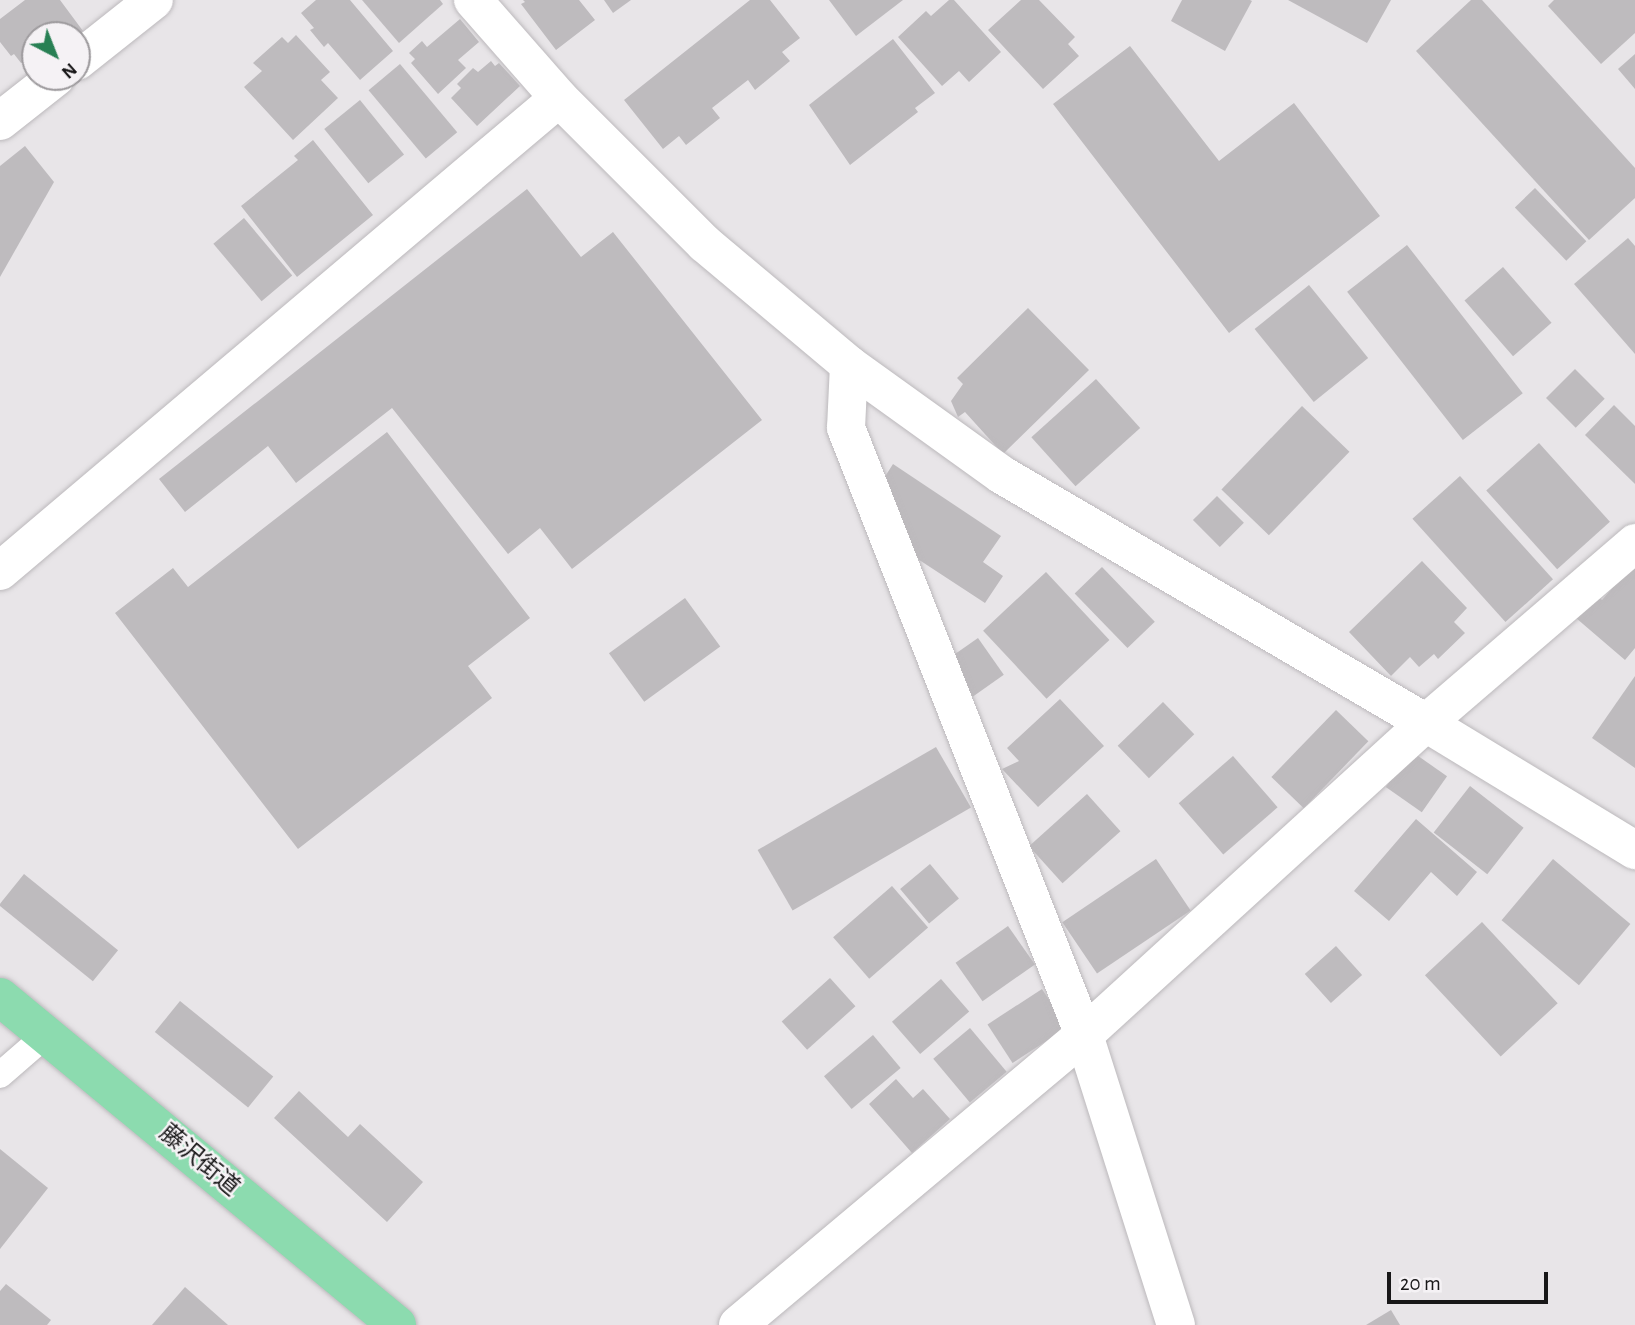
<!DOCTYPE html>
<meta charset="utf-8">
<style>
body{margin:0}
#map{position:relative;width:1635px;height:1325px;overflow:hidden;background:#e8e5e8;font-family:"Alegreya Sans","Noto Sans JP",sans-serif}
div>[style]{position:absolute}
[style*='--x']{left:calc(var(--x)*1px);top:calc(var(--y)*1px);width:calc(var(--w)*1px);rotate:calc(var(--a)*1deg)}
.building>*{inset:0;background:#bebbbe;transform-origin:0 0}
.roads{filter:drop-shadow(0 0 2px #bcb9bc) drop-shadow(0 0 2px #bcb9bc)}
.service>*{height:26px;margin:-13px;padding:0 13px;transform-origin:13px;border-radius:13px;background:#fff}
.minor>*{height:38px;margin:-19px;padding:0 19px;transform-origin:19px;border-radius:19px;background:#fff}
.trunk>*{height:38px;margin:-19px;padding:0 19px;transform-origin:19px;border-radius:19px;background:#8cdbaf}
span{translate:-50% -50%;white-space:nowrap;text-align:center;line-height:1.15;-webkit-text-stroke:5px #f5f2f5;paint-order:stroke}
.street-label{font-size:24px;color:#181718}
.north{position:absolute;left:21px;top:21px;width:70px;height:70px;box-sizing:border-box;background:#f5f2f5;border:2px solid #9d9a9d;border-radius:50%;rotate:138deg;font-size:19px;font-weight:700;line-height:28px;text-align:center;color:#181718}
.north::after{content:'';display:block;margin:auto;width:24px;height:32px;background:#288054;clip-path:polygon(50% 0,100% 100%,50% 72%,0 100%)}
.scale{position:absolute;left:1387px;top:1272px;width:161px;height:32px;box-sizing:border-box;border:4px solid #181718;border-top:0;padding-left:9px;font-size:21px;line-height:24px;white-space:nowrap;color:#181718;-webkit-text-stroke:5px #f5f2f5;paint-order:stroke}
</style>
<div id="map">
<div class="building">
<i style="clip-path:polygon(25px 0,60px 0,83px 31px,78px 35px,35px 35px,32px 70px,26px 60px,21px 63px,14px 54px,11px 56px,0 42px,0 19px)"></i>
<i style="clip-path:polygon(316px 0,350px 0,393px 51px,360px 80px,328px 43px,324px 47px,310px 30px,314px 28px,301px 13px)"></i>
<i style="clip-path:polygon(362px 0,440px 0,443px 4px,399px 43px)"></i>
<i style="clip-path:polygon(523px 0,579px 0,595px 20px,556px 50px,521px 4px,525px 2px)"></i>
<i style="clip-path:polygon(604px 0,631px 0,613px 13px)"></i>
<i style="clip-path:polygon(750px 0,770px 0,800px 38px,782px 52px,790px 61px,755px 90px,748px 80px,712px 108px,720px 118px,686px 145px,679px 136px,663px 149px,624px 100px)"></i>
<i style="clip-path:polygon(829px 0,903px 0,856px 36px)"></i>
<i style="clip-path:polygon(949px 0,954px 0,1001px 52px,969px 82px,959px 71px,942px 86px,898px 37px,926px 11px,931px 16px)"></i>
<i style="clip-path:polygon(1021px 0,1039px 0,1075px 37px,1068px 44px,1079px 56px,1043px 89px,988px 30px)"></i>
<i style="clip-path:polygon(1182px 0,1250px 0,1252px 1px,1225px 51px,1171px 21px)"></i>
<i style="clip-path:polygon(1288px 0,1391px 0,1367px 43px)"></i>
<i style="clip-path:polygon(1471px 0,1482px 0,1635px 168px,1635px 198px,1589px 240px,1416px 51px)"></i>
<i style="clip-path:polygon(1554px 0,1635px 0,1635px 33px,1601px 64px,1548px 6px)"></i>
<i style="clip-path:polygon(460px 19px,479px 42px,458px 60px,466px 68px,438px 94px,411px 63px,415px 59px,409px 53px,422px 41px,427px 47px)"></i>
<i style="clip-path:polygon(296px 35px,330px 72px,321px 80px,338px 98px,293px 140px,244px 87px,262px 71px,253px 63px,282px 37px,288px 43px)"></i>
<i style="clip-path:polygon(893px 39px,935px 93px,915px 108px,918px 112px,850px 165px,809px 105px)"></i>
<i style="clip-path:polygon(1130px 46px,1219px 161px,1294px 103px,1380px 216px,1229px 333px,1053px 104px)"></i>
<i style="clip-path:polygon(1635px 54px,1635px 89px,1618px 69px)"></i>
<i style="clip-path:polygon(491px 61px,495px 66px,499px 63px,520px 86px,477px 126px,451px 98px,461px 88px,457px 84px,473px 68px,478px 72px)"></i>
<i style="left:400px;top:64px;width:89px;height:41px;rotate:50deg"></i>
<i style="left:360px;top:100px;width:70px;height:46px;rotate:51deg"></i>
<i style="clip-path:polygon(313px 140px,373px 215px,297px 277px,241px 206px,298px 160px,294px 156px)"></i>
<i style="clip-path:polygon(25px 146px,54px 182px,0 277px,0 166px)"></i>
<i style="left:1535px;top:188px;width:74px;height:28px;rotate:46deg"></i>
<i style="clip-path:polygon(527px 189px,581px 257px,613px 232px,762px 420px,572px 569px,540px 528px,508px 554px,392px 408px,296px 483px,268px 446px,185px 512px,159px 479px)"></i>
<i style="left:244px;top:218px;width:75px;height:40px;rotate:50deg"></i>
<i style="clip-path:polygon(1628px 238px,1635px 246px,1635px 354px,1574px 284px)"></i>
<i style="left:1407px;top:245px;width:188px;height:76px;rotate:52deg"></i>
<i style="left:1503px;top:267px;width:74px;height:51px;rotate:49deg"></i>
<i style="left:1309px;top:285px;width:94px;height:70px;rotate:51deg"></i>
<i style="clip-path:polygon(1028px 308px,1089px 370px,1003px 454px,965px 412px,958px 417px,951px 401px,963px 384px,957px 378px)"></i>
<i style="left:1575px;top:369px;width:42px;height:41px;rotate:45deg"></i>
<i style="left:1096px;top:379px;width:66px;height:87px;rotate:48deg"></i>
<i style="clip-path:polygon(1614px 405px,1635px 426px,1635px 484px,1585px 435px)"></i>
<i style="left:1302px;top:406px;width:66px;height:116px;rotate:44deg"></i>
<i style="clip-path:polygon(387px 432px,530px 618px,468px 666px,492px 698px,298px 849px,115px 613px,173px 568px,188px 587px)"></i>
<i style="left:1539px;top:443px;width:106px;height:71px;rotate:48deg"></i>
<i style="clip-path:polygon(893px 464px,1001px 536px,983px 562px,1003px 576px,985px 603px,904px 550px,879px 486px)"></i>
<i style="left:1460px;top:476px;width:139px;height:64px;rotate:48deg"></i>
<i style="left:1217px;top:496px;width:38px;height:34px;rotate:45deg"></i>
<i style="clip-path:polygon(1422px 561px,1467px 608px,1454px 622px,1465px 633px,1438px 659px,1434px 654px,1419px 667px,1410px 657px,1391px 676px,1349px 632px)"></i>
<i style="clip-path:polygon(1635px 562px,1635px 648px,1625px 660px,1576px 618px,1596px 594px,1602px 600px)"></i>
<i style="left:1102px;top:567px;width:76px;height:38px;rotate:46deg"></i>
<i style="left:1046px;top:572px;width:93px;height:86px;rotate:47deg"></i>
<i style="left:685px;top:598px;width:60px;height:94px;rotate:54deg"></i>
<i style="left:978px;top:638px;width:45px;height:38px;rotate:55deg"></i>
<i style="clip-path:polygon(1635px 676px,1635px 768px,1592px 738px)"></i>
<i style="clip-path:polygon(1060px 699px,1104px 746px,1038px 807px,1002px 769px,1019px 761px,1007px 748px)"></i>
<i style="left:1163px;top:702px;width:45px;height:63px;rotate:46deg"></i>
<i style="left:1336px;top:710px;width:45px;height:93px;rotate:44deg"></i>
<i style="left:936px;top:747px;width:70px;height:206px;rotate:60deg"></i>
<i style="left:1411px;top:751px;width:44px;height:44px;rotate:35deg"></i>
<i style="left:1233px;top:756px;width:68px;height:72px;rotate:49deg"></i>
<i style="left:1470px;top:786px;width:68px;height:59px;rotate:38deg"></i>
<i style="left:1087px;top:794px;width:50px;height:78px;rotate:48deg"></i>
<i style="clip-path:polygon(1416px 819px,1477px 872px,1457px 896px,1431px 872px,1389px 921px,1354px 891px)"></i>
<i style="left:1156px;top:859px;width:62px;height:113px;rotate:56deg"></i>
<i style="left:1553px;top:859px;width:101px;height:80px;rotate:40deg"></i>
<i style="left:930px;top:864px;width:45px;height:39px;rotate:50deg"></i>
<i style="left:24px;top:874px;width:121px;height:40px;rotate:39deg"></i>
<i style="left:892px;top:886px;width:55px;height:78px;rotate:49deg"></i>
<i style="left:1482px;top:922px;width:111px;height:78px;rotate:47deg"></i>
<i style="left:1008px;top:926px;width:47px;height:64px;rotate:55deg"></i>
<i style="left:1336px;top:946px;width:39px;height:42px;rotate:48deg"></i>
<i style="left:830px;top:978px;width:38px;height:65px;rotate:48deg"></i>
<i style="left:941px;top:979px;width:43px;height:65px;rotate:49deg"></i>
<i style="left:1042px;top:989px;width:46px;height:65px;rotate:57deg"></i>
<i style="left:180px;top:1001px;width:120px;height:40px;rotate:39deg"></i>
<i style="left:970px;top:1028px;width:57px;height:48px;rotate:50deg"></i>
<i style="left:873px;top:1035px;width:43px;height:64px;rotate:50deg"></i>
<i style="clip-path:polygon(896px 1079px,913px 1098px,923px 1089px,950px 1119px,912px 1153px,869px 1104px)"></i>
<i style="clip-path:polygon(299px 1091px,348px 1137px,360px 1124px,423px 1182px,387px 1222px,274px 1118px)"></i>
<i style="clip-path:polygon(0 1149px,48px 1188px,0 1249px)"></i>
<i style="clip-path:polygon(6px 1284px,51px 1320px,47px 1325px,0 1325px,0 1291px)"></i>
<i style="clip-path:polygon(185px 1287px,228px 1325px,152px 1325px)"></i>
<i style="clip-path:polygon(1391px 1310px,1400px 1325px,1366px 1325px)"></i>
</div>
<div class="roads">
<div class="service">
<i style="--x:0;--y:1075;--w:61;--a:-41"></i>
</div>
<div class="minor">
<i style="--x:473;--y:0;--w:130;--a:48.7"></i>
<i style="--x:559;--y:98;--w:206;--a:45"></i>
<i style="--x:705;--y:244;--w:188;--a:40"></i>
<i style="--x:849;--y:365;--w:188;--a:35.7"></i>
<i style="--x:1002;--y:475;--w:491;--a:30.3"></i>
<i style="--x:1426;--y:723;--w:245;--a:31.3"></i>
<i style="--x:77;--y:61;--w:98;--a:-38.4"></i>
<i style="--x:0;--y:121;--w:71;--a:-38.2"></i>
<i style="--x:849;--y:365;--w:63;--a:92.7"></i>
<i style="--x:846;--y:428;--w:652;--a:68.59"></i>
<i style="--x:1084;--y:1035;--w:304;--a:72.4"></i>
<i style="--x:0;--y:571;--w:732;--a:-40.24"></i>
<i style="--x:738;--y:1325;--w:451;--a:-40"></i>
<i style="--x:1084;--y:1035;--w:463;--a:-42.4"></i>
<i style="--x:1426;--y:723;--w:276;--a:-40.7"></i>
</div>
<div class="trunk">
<i style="--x:0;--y:997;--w:515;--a:39.56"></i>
</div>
</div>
<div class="street-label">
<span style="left:199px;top:1161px;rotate:40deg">藤沢街道</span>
</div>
<div class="north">N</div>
<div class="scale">20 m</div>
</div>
